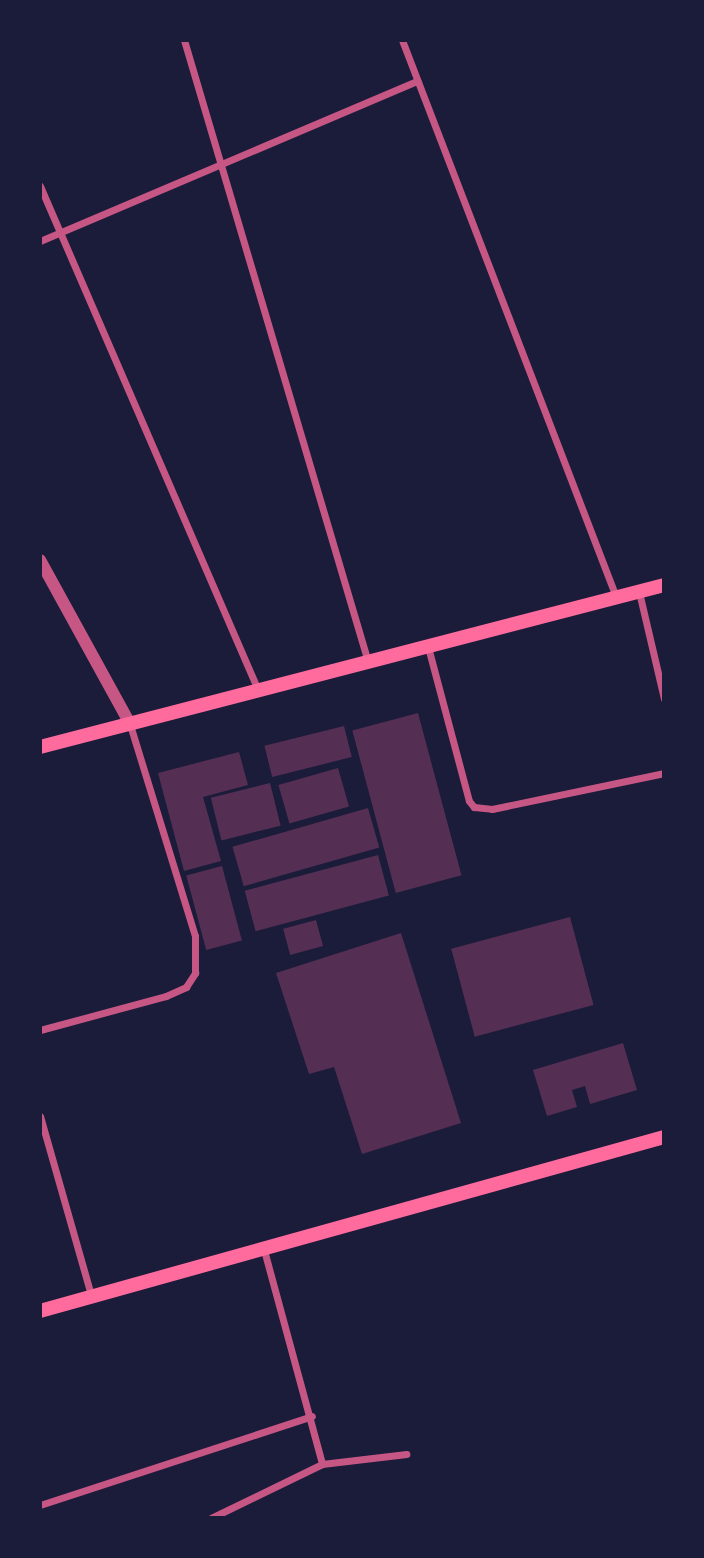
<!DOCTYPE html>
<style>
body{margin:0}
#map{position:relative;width:704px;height:1558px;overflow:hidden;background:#1b1b3a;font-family:Commissioner,sans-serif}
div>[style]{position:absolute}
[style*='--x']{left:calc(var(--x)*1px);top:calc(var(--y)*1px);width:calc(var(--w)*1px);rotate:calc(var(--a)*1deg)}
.building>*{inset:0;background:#542f53;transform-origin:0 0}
.minor>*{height:7px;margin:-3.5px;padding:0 3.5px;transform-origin:3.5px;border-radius:3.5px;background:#c65784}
.tertiary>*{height:12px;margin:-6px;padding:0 6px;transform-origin:6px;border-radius:6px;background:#c65784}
.secondary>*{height:14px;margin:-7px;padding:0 7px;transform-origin:7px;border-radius:7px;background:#ff6b9d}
span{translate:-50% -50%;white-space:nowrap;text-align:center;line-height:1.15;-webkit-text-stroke:6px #1b1b3a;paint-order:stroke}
.frame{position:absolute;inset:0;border:42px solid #1b1b3a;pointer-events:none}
</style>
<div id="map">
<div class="building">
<i style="left:418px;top:713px;width:168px;height:68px;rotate:75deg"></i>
<i style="left:344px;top:726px;width:32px;height:82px;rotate:76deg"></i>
<i style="clip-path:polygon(239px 752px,248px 785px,203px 797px,221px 861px,184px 871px,158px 773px)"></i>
<i style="left:338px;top:768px;width:40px;height:62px;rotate:74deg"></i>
<i style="left:270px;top:783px;width:44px;height:61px;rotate:76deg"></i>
<i style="left:368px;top:808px;width:41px;height:141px;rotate:74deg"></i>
<i style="left:378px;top:855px;width:42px;height:138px;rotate:75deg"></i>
<i style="left:222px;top:866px;width:77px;height:37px;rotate:75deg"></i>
<i style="left:570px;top:917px;width:91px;height:123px;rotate:75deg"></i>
<i style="left:316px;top:920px;width:27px;height:34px;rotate:75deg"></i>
<i style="clip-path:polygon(401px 933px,461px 1123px,362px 1154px,334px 1067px,309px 1074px,276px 973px)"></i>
<i style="clip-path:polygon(623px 1043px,637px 1090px,590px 1104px,585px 1086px,572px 1090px,577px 1107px,547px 1116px,533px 1070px)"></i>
</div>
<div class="minor">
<i style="--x:184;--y:40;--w:649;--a:73.52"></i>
<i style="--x:402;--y:40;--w:597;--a:68.98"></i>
<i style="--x:40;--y:186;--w:549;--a:66.61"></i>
<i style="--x:40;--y:241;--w:410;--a:-23"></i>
<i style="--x:639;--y:592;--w:110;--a:76.8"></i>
<i style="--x:428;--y:647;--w:159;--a:75.1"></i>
<i style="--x:469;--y:801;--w:8;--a:50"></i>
<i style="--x:474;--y:807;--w:18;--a:6"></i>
<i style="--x:492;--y:809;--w:176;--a:-11.8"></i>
<i style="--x:40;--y:1030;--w:131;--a:-15.1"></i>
<i style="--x:166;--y:996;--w:22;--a:-24"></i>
<i style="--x:186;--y:987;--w:17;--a:-57"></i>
<i style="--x:195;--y:973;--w:37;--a:-90"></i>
<i style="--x:195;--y:936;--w:224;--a:-107.1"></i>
<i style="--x:40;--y:1116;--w:186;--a:74.1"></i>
<i style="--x:264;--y:1250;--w:222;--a:74.8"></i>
<i style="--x:40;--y:1505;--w:286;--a:-18.1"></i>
<i style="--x:211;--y:1518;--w:123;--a:-25.9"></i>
<i style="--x:322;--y:1464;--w:85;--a:-6.8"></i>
</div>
<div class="tertiary">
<i style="--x:40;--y:560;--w:185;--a:61.2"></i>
</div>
<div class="secondary">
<i style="--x:40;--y:747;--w:645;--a:-14.55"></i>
<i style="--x:40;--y:1311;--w:648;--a:-15.58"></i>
</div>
<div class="frame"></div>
</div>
